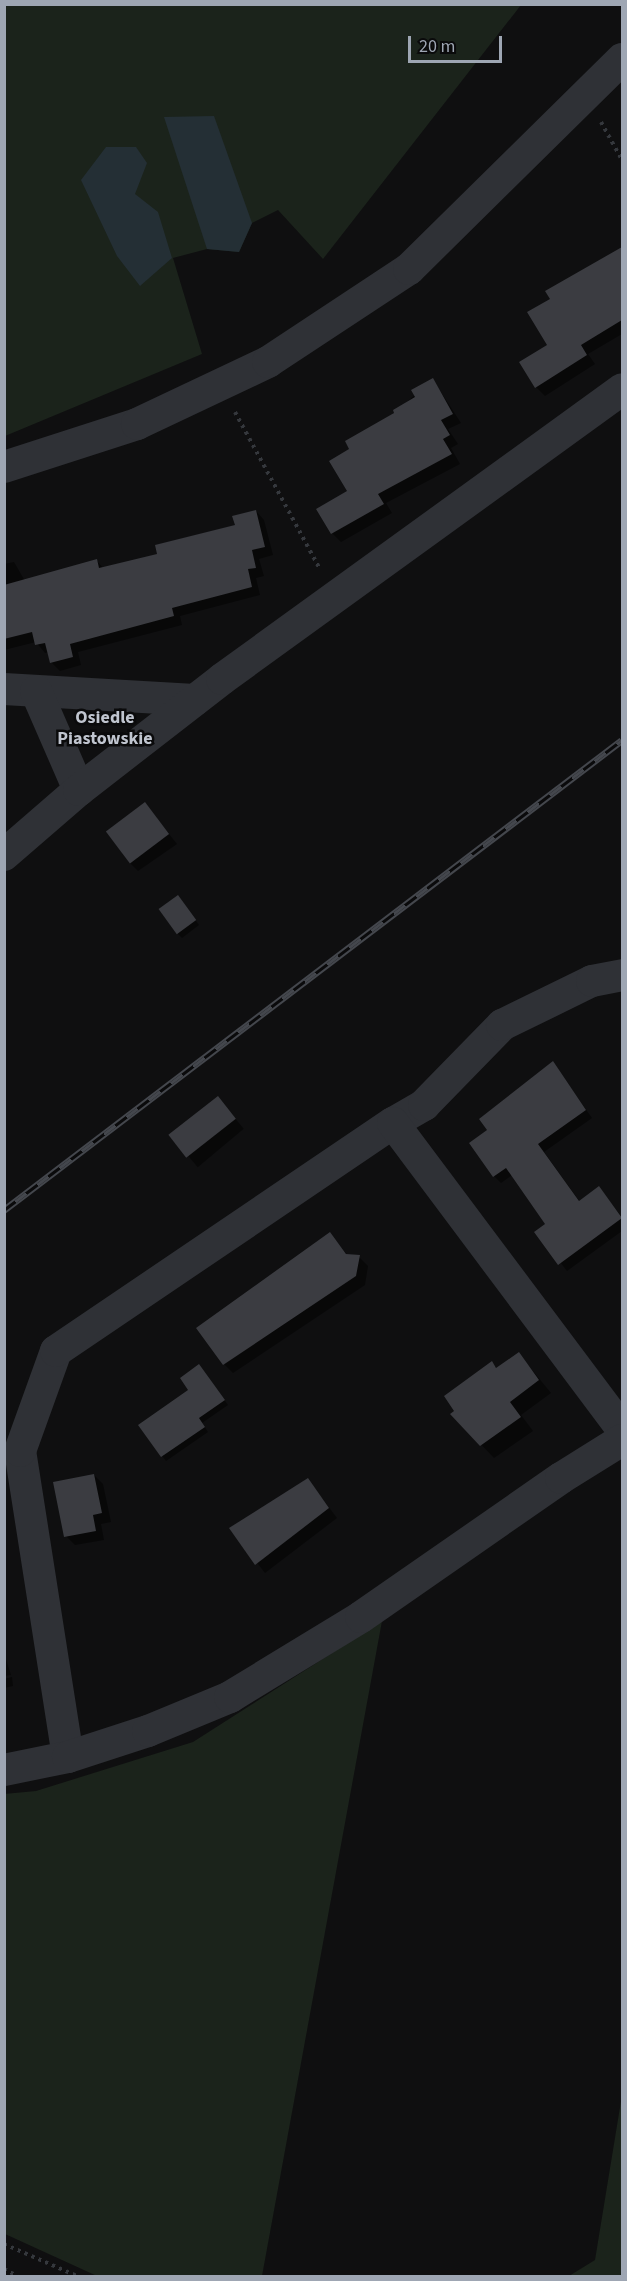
<!DOCTYPE html>
<style>
body{margin:0}
#map{position:relative;width:627px;height:2281px;overflow:hidden;background:#0f0f10;font-family:"Source Sans 3",sans-serif}
div>[style]{position:absolute}
[style*='--x']{left:calc(var(--x)*1px);top:calc(var(--y)*1px);width:calc(var(--w)*1px);rotate:calc(var(--a)*1deg)}
.green>*{inset:0;background:#1b231b}
.water>*{inset:0;background:#242f35}
.shadow>*{inset:0;background:#0007;transform-origin:0 0}
.building>*{inset:0;background:#3b3c41;transform-origin:0 0}
.path>*{height:4px;margin-top:-2px;transform-origin:0;background:repeating-linear-gradient(90deg,#35383d 0 3px,transparent 0 7.5px)}
.minor>*{height:32px;margin:-16px;padding:0 16px;transform-origin:16px;border-radius:16px;background:#2f3136}
.rail>*{height:7px;margin-top:-3.5px;transform-origin:0;background:repeating-linear-gradient(90deg,#0a0a0b 0 14px,#44474d 0 28px);box-sizing:border-box;border-block:2px solid #44474d}
span{translate:-50% -50%;white-space:nowrap;text-align:center;line-height:1.15;-webkit-text-stroke:5px #0a0a0b;paint-order:stroke}
.neighbourhood-label{font-size:18px;color:#c0c5cf;font-weight:700}
.frame{position:absolute;inset:0;border:6px solid #9ea6b3;pointer-events:none}
.scale{position:absolute;left:408px;top:36px;width:94px;height:27px;box-sizing:border-box;border:3px solid #9ea6b3;border-top:0;padding-left:8px;font-size:18px;line-height:21px;white-space:nowrap;color:#9ea6b3;-webkit-text-stroke:4px #0a0a0b;paint-order:stroke}
</style>
<div id="map">
<div class="green">
<i style="clip-path:polygon(5px 5px,521px 5px,323px 259px,278px 210px,252px 223px,239px 252px,207px 249px,173px 258px,202px 354px,5px 436px)"></i>
<i style="clip-path:polygon(382px 1621px,262px 2276px,97px 2276px,5px 2234px,4px 1794px,36px 1791px,193px 1742px)"></i>
<i style="clip-path:polygon(622px 2095px,622px 2276px,569px 2276px,595px 2260px)"></i>
</div>
<div class="water">
<i style="clip-path:polygon(214px 116px,252px 223px,239px 252px,207px 249px,164px 117px)"></i>
<i style="clip-path:polygon(106px 147px,136px 147px,147px 163px,135px 194px,158px 212px,172px 258px,140px 286px,117px 256px,81px 180px)"></i>
</div>
<div class="shadow">
<i style="clip-path:polygon(620px 250px,622px 334px,588px 354px,595px 364px,545px 396px,536px 387px,549px 345px,552px 299px)"></i>
<i style="clip-path:polygon(433px 380px,461px 423px,448px 429px,458px 444px,451px 448px,460px 464px,386px 503px,392px 513px,341px 542px,332px 533px,349px 491px,351px 449px)"></i>
<i style="clip-path:polygon(256px 511px,264px 520px,273px 555px,259px 559px,264px 576px,256px 578px,260px 595px,180px 616px,182px 625px,78px 652px,81px 665px,60px 671px,51px 662px,49px 652px,45px 653px,36px 642px,4px 650px,4px 564px,14px 562px,25px 581px,97px 561px,104px 569px,159px 555px,236px 526px)"></i>
<i style="clip-path:polygon(145px 804px,177px 844px,138px 871px,129px 862px)"></i>
<i style="clip-path:polygon(178px 897px,199px 925px,182px 938px,178px 934px)"></i>
<i style="clip-path:polygon(553px 1063px,592px 1118px,544px 1152px,580px 1202px,599px 1188px,622px 1217px,622px 1231px,567px 1271px,537px 1232px,547px 1225px,512px 1175px,501px 1183px,494px 1176px,489px 1130px)"></i>
<i style="left:218px;top:1098px;width:40px;height:60px;rotate:50deg"></i>
<i style="clip-path:polygon(330px 1234px,348px 1256px,359px 1257px,368px 1266px,365px 1285px,233px 1373px,224px 1364px)"></i>
<i style="clip-path:polygon(519px 1354px,551px 1393px,521px 1415px,533px 1431px,494px 1458px,452px 1414px,492px 1363px,497px 1369px)"></i>
<i style="clip-path:polygon(203px 1371px,228px 1405px,202px 1423px,208px 1432px,166px 1461px,140px 1426px,190px 1391px)"></i>
<i style="clip-path:polygon(94px 1475px,103px 1484px,111px 1522px,101px 1524px,104px 1540px,75px 1545px,66px 1536px)"></i>
<i style="clip-path:polygon(308px 1480px,337px 1518px,265px 1573px,231px 1529px)"></i>
<i style="clip-path:polygon(4px 1653px,11px 1675px,4px 1676px)"></i>
<i style="clip-path:polygon(12px 1677px,13px 1686px,4px 1688px,4px 1679px)"></i>
</div>
<div class="building">
<i style="clip-path:polygon(622px 247px,622px 320px,581px 345px,587px 355px,535px 388px,519px 362px,547px 345px,527px 312px,550px 299px,545px 291px)"></i>
<i style="clip-path:polygon(433px 378px,453px 414px,441px 420px,450px 435px,443px 439px,452px 454px,378px 494px,384px 504px,331px 534px,316px 509px,347px 491px,329px 461px,349px 449px,345px 441px,394px 413px,393px 410px,415px 397px,411px 390px)"></i>
<i style="clip-path:polygon(256px 510px,265px 547px,252px 550px,256px 568px,248px 569px,252px 587px,172px 608px,174px 616px,70px 644px,73px 657px,50px 663px,45px 643px,35px 645px,32px 632px,4px 639px,4px 585px,97px 559px,99px 568px,157px 554px,155px 545px,235px 525px,232px 516px)"></i>
<i style="left:145px;top:802px;width:40px;height:49px;rotate:53deg"></i>
<i style="left:178px;top:895px;width:31px;height:24px;rotate:54deg"></i>
<i style="clip-path:polygon(553px 1061px,586px 1110px,538px 1144px,579px 1201px,599px 1186px,622px 1218px,558px 1265px,534px 1232px,545px 1224px,506px 1168px,493px 1177px,469px 1143px,487px 1130px,479px 1119px)"></i>
<i style="left:218px;top:1096px;width:29px;height:63px;rotate:52deg"></i>
<i style="clip-path:polygon(330px 1232px,346px 1254px,360px 1255px,356px 1276px,223px 1365px,196px 1328px)"></i>
<i style="clip-path:polygon(519px 1352px,539px 1380px,510px 1402px,521px 1417px,480px 1446px,450px 1414px,454px 1411px,444px 1396px,492px 1361px,496px 1368px)"></i>
<i style="clip-path:polygon(199px 1364px,225px 1400px,199px 1418px,205px 1427px,161px 1457px,138px 1425px,188px 1390px,180px 1378px)"></i>
<i style="clip-path:polygon(94px 1474px,102px 1513px,93px 1515px,96px 1531px,64px 1537px,53px 1482px)"></i>
<i style="clip-path:polygon(308px 1478px,329px 1508px,255px 1565px,229px 1528px)"></i>
</div>
<div class="path">
<i style="--x:601;--y:122;--w:43;--a:61.1"></i>
<i style="--x:235;--y:412;--w:179;--a:61.6"></i>
<i style="--x:4;--y:2244;--w:80;--a:23.7"></i>
<i style="--x:4;--y:2269;--w:15;--a:28"></i>
</div>
<div class="minor">
<i style="--x:4;--y:467;--w:140;--a:-17.9"></i>
<i style="--x:137;--y:424;--w:145;--a:-25.3"></i>
<i style="--x:268;--y:362;--w:169;--a:-33.4"></i>
<i style="--x:409;--y:269;--w:299;--a:-44.6"></i>
<i style="--x:4;--y:689;--w:191;--a:3.3"></i>
<i style="--x:36;--y:691;--w:108;--a:66.5"></i>
<i style="--x:4;--y:855;--w:99;--a:-40.9"></i>
<i style="--x:79;--y:790;--w:181;--a:-37.8"></i>
<i style="--x:222;--y:679;--w:494;--a:-35.9"></i>
<i style="--x:393;--y:1123;--w:36;--a:-30"></i>
<i style="--x:424;--y:1105;--w:112;--a:-45.7"></i>
<i style="--x:502;--y:1025;--w:100;--a:-26.1"></i>
<i style="--x:592;--y:981;--w:31;--a:-11"></i>
<i style="--x:68;--y:1757;--w:310;--a:-98.9"></i>
<i style="--x:20;--y:1451;--w:106;--a:-70.2"></i>
<i style="--x:56;--y:1351;--w:407;--a:-34.1"></i>
<i style="--x:393;--y:1123;--w:382;--a:53.2"></i>
<i style="--x:4;--y:1770;--w:65;--a:-11.5"></i>
<i style="--x:68;--y:1757;--w:84;--a:-18"></i>
<i style="--x:148;--y:1731;--w:89;--a:-22.5"></i>
<i style="--x:230;--y:1697;--w:153;--a:-31.4"></i>
<i style="--x:361;--y:1617;--w:244;--a:-34.8"></i>
<i style="--x:561;--y:1478;--w:72;--a:-31.9"></i>
</div>
<div class="rail">
<i style="--x:4;--y:1210;--w:776;--a:-37.25"></i>
</div>
<div class="neighbourhood-label">
<span style="left:105px;top:729px">Osiedle<br>Piastowskie</span>
</div>
<div class="frame"></div>
<div class="scale">20 m</div>
</div>
